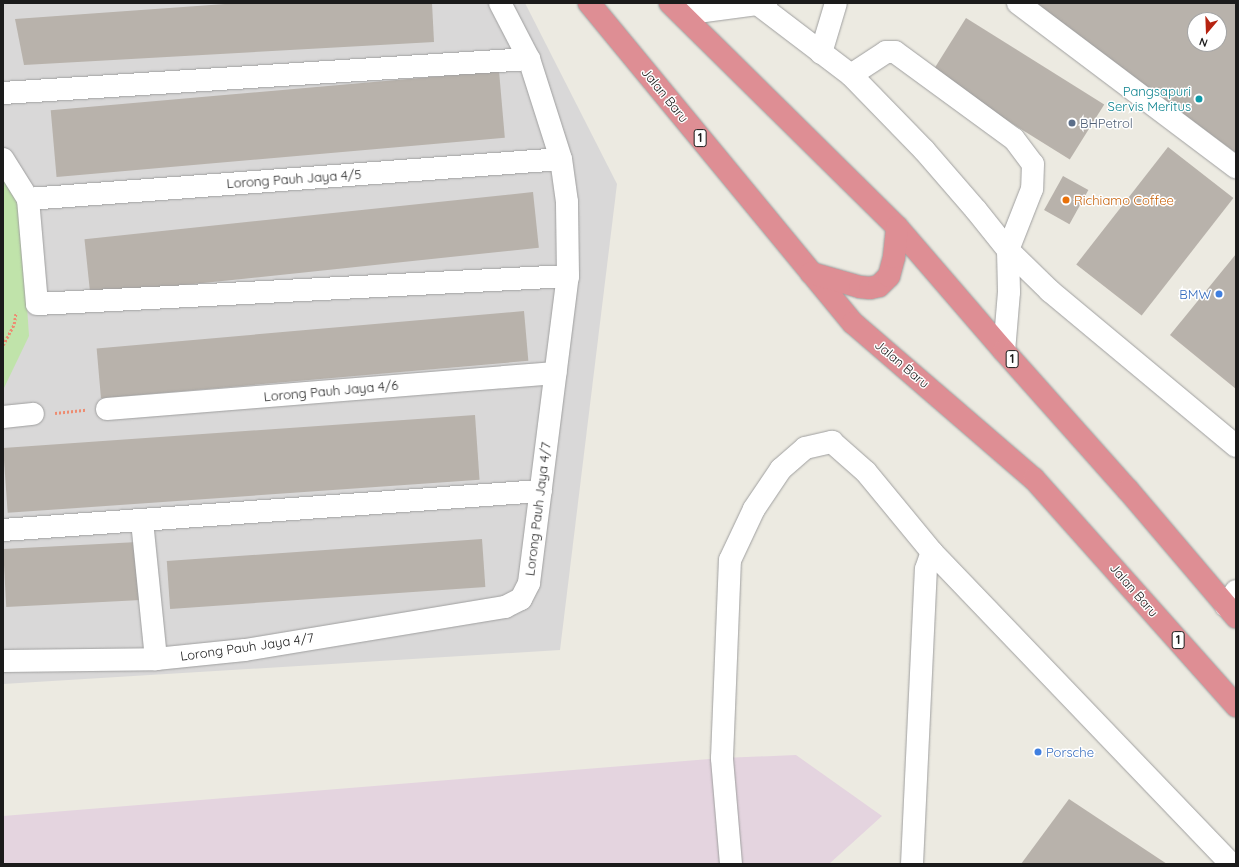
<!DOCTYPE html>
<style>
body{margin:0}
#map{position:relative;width:1239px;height:867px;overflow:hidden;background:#eceae1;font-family:Quicksand,sans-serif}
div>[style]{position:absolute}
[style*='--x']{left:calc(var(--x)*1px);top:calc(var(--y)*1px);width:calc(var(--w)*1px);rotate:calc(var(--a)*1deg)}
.residential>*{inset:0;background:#d9d8d8}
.industrial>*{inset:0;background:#e4d4df}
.grass>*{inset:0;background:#c0e3aa}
.building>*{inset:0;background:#b8b2ab;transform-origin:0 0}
.path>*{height:2.5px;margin-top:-1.25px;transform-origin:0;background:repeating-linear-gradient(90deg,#ed8c71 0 2px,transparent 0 4px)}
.roads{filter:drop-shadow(0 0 1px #9f9f9f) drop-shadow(0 0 1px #9f9f9f)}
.minor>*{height:22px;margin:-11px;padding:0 11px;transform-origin:11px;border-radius:11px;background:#fff}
.highway>*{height:22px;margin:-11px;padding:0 11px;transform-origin:11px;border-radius:11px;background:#de8e94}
.dots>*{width:11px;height:11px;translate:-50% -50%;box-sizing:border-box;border:2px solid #fff;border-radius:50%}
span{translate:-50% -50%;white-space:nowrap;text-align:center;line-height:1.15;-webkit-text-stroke:3px #fff;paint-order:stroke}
.shield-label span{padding:1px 3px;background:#fff;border:1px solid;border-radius:3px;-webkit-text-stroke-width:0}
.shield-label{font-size:12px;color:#1b1b1b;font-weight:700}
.culture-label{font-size:13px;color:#0d838f}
.right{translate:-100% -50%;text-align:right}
.street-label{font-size:13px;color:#1b1b1b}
.service-label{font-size:13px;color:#4e5e75}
.left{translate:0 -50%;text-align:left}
.food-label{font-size:13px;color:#c56008}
.shop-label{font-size:13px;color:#366cbe}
.frame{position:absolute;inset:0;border:4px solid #1b1b1b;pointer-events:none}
.north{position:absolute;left:1187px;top:12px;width:40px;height:40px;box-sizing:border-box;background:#fff;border:1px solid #a4a4a4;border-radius:50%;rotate:199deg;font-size:11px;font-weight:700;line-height:16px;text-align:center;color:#1b1b1b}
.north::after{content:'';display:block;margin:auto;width:14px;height:18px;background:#b62310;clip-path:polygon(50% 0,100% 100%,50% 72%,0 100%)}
</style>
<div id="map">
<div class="residential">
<i style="clip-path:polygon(3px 3px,525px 3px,617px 184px,560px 650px,3px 684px)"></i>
</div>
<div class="industrial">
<i style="clip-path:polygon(796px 755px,882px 816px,829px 864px,3px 864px,3px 816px,722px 758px)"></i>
</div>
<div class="grass">
<i style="clip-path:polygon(3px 175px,20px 204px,29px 336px,3px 390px)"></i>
</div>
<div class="building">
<i style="clip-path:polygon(239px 3px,432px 3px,434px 42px,24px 65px,15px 19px)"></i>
<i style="clip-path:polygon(evenodd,1034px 3px,1236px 3px,1236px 153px,1034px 3px,1195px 20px,1219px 20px,1219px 44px,1195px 44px,1195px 20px)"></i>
<i style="left:966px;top:18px;width:163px;height:65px;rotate:32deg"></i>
<i style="left:499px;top:71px;width:67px;height:450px;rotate:85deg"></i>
<i style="left:1168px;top:147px;width:83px;height:149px;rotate:38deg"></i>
<i style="left:1063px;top:176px;width:29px;height:39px;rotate:29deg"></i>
<i style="left:533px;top:192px;width:56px;height:451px;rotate:84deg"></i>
<i style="clip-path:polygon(1236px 254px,1236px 389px,1170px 335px)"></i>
<i style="left:524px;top:311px;width:50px;height:429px;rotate:85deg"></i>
<i style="left:475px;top:415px;width:65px;height:473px;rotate:86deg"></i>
<i style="left:482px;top:539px;width:48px;height:316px;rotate:86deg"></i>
<i style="left:138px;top:542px;width:58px;height:135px;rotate:87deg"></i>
<i style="clip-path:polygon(1069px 799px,1167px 864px,1021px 864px)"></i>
</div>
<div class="path">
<i style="--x:3;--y:345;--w:24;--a:-62"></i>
<i style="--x:14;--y:324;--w:12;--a:-81"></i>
<i style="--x:55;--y:413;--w:31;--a:-6"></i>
</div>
<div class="roads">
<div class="minor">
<i style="--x:1018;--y:3;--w:273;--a:37"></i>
<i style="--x:759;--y:5;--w:116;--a:37.3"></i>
<i style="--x:851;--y:75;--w:105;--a:45.8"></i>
<i style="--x:924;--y:150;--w:79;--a:49.1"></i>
<i style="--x:976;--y:210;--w:51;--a:51.3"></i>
<i style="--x:1008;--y:250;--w:59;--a:44.3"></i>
<i style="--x:1050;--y:291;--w:242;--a:39.8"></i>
<i style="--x:682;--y:14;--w:85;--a:-7.5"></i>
<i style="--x:821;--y:53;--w:52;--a:-73.3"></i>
<i style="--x:851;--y:75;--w:42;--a:-33.3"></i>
<i style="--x:886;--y:52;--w:9;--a:0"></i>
<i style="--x:895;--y:52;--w:147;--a:36.2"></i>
<i style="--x:1014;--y:139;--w:31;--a:53"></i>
<i style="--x:1033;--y:164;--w:25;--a:92"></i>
<i style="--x:1032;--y:189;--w:66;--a:111.5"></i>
<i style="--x:1008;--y:250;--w:42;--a:88.6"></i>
<i style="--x:1009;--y:292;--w:59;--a:94.8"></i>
<i style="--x:3;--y:93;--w:527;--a:-3.7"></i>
<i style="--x:3;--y:159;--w:47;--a:58"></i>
<i style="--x:28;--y:199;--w:105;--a:85.1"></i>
<i style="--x:37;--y:304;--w:532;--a:-3.02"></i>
<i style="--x:28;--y:199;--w:534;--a:-4.29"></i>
<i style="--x:107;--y:409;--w:450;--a:-4.6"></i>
<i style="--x:3;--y:417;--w:30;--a:-6"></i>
<i style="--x:142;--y:521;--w:139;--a:84.2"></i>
<i style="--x:3;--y:530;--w:539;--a:-4.15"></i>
<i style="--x:1226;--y:606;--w:18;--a:-56"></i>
<i style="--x:3;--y:661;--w:153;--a:-0.7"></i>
<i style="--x:156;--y:659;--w:89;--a:-5.8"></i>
<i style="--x:245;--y:650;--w:264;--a:-9.4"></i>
<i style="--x:505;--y:607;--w:18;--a:-27"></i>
<i style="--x:521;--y:599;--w:18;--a:-63"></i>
<i style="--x:529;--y:583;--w:309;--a:-82.8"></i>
<i style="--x:568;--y:276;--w:74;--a:-90.8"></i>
<i style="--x:567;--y:202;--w:43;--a:-97.9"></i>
<i style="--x:561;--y:159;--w:105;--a:-107.7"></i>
<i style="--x:529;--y:59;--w:63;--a:-117.4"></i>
<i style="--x:731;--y:864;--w:106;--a:-94.9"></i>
<i style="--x:722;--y:758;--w:198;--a:-87.7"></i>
<i style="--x:730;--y:560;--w:56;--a:-64.8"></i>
<i style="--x:754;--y:509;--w:48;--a:-56"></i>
<i style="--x:781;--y:469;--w:32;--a:-41"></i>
<i style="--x:805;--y:448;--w:28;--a:-13"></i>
<i style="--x:832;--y:442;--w:45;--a:41.4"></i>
<i style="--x:866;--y:472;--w:104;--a:50.5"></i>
<i style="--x:932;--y:552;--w:432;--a:46.2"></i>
<i style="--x:912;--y:864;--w:295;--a:-87.3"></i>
<i style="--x:926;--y:569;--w:18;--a:-71"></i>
</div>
<div class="highway">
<i style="--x:589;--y:3;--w:415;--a:50.5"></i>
<i style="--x:853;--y:323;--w:239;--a:40.8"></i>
<i style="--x:1034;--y:479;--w:304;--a:48.3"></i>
<i style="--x:670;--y:3;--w:319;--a:44.6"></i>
<i style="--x:897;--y:227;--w:164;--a:49.2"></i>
<i style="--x:1004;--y:351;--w:186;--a:48.3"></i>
<i style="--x:1128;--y:490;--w:167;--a:49.6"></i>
<i style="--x:811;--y:273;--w:51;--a:15.9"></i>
<i style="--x:860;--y:287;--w:10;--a:6"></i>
<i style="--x:870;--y:288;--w:9;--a:-13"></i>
<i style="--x:879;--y:286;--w:14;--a:-45"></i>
<i style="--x:889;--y:276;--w:20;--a:-75"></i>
<i style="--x:894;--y:257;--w:30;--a:-84"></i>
</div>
</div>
<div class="dots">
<i style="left:1199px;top:99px;background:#0f9aa8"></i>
<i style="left:1072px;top:123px;background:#5c6f8a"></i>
<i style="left:1066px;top:200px;background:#e8710a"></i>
<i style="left:1219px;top:294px;background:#3f7fe0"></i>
<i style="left:1038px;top:752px;background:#3f7fe0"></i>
</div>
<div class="shield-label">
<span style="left:700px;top:138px">1</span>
<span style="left:1012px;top:359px">1</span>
<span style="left:1178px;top:640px">1</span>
</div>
<div class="culture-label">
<span class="right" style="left:1191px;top:99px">Pangsapuri<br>Servis Meritus</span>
</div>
<div class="street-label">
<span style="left:665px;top:95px;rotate:51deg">Jalan Baru</span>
<span style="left:294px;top:179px;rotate:-4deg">Lorong Pauh Jaya 4/5</span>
<span style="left:902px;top:364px;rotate:40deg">Jalan Baru</span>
<span style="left:331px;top:391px;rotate:-5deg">Lorong Pauh Jaya 4/6</span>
<span style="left:538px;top:509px;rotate:-83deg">Lorong Pauh Jaya 4/7</span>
<span style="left:1134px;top:590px;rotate:49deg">Jalan Baru</span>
<span style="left:247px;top:647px;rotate:-8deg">Lorong Pauh Jaya 4/7</span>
</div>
<div class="service-label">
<span class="left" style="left:1080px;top:123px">BHPetrol</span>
</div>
<div class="food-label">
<span class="left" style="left:1074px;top:200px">Richiamo Coffee</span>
</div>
<div class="shop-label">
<span class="right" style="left:1211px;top:294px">BMW</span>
<span class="left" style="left:1046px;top:752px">Porsche</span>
</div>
<div class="frame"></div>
<div class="north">N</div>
</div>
